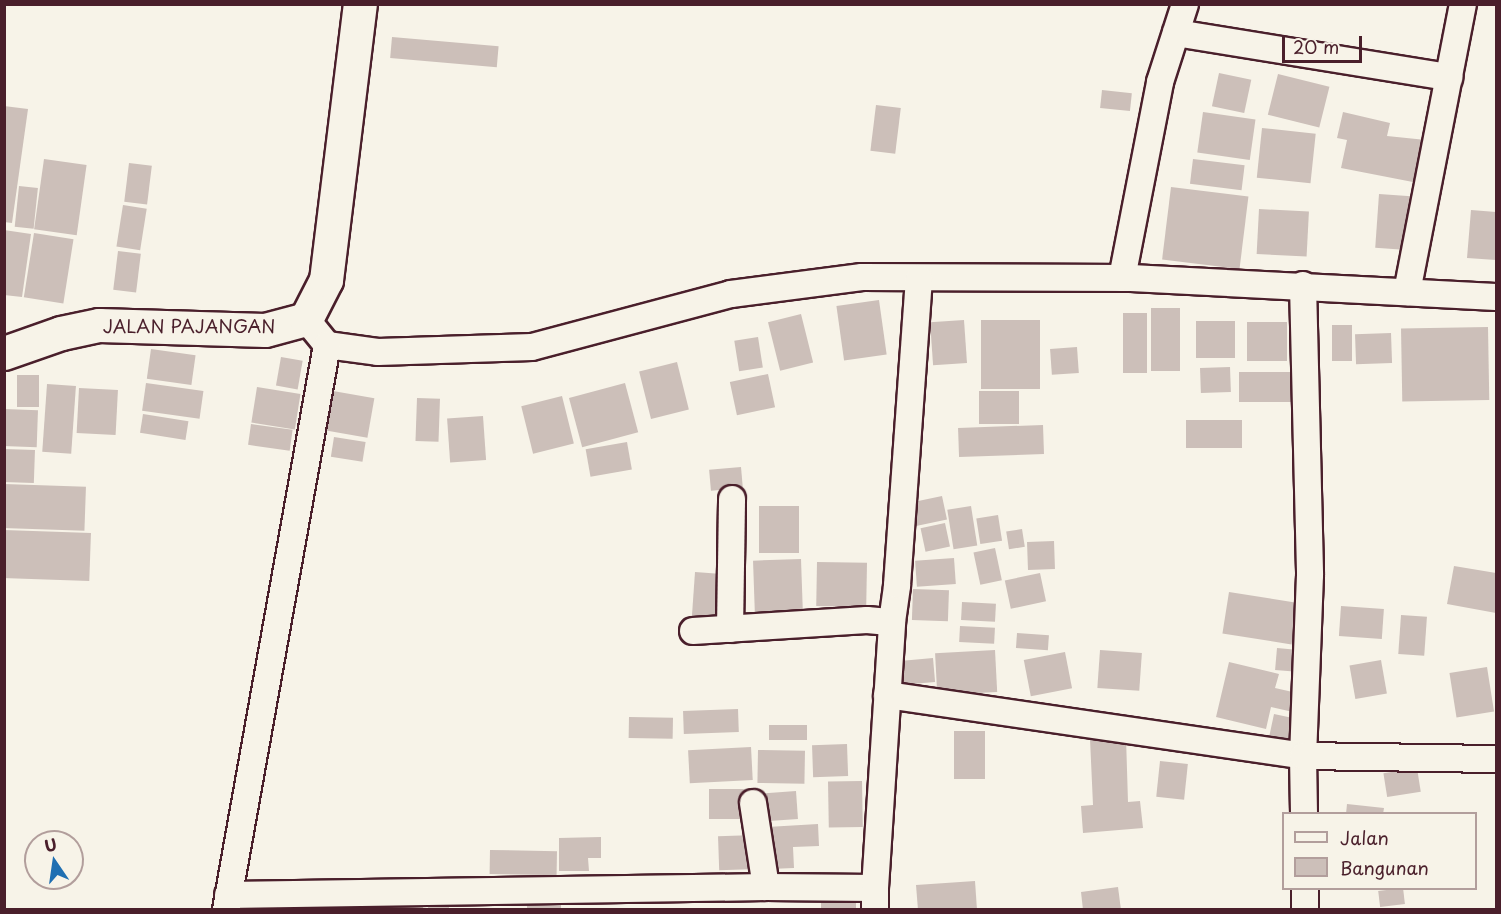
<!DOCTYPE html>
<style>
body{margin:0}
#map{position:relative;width:1501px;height:914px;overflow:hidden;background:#f7f3e8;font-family:"Playpen Sans",sans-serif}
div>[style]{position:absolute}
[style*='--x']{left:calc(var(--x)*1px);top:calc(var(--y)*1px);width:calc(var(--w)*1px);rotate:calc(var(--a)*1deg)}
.building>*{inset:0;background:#ccbfb9;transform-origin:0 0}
.roads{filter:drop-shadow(2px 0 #4a1f2b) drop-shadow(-2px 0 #4a1f2b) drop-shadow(0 2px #4a1f2b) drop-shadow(0 -2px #4a1f2b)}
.street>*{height:26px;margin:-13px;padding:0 13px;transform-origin:13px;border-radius:13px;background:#f7f3e8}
.secondary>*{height:33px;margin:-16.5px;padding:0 16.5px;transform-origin:16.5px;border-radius:16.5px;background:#f7f3e8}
span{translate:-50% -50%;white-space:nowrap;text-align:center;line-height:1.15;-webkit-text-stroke:4.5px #f7f3e8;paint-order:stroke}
.street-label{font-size:18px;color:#4a1f2b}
.frame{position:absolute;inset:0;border:6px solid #4a1f2b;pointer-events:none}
.legend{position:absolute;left:1282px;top:812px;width:195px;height:78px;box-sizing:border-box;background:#f7f3e8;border:2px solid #b29e9c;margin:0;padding:8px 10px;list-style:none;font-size:18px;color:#4a1f2b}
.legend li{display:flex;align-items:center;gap:12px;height:30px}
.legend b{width:30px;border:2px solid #b29e9c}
.north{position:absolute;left:24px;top:830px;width:60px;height:60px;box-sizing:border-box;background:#f7f3e8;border:2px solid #b29e9c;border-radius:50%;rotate:347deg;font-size:16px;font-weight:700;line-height:24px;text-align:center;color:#4a1f2b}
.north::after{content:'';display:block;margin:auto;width:21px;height:27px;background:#1f6fb2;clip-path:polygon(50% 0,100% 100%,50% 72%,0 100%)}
.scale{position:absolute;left:1282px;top:36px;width:80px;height:27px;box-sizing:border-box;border:3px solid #4a1f2b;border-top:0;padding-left:8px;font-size:18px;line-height:21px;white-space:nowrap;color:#4a1f2b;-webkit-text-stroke:4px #f7f3e8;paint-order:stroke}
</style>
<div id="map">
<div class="building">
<i style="left:392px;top:37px;width:107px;height:21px;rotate:5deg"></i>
<i style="left:1219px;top:73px;width:33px;height:34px;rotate:12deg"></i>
<i style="left:1278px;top:74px;width:53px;height:42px;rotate:14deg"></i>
<i style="left:1102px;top:90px;width:30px;height:18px;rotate:6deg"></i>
<i style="left:876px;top:105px;width:25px;height:46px;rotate:7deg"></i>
<i style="clip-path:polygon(4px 106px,28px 109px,12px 223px,4px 222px)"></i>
<i style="left:1203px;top:112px;width:53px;height:41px;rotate:8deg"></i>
<i style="clip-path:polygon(1343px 112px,1390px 123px,1387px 136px,1426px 140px,1418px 183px,1341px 168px,1347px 140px,1337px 138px)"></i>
<i style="left:1262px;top:128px;width:54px;height:50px;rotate:6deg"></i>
<i style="left:44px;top:159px;width:43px;height:71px;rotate:8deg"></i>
<i style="left:1193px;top:159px;width:52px;height:25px;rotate:7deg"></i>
<i style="left:129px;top:163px;width:23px;height:39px;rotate:7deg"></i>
<i style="left:19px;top:186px;width:19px;height:41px;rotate:6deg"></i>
<i style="left:1171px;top:187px;width:78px;height:73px;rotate:7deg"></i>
<i style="left:1379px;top:194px;width:32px;height:54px;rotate:4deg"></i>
<i style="left:123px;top:205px;width:24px;height:42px;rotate:9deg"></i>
<i style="left:1259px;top:209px;width:50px;height:45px;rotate:3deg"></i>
<i style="clip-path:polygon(1471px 210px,1496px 212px,1496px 260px,1467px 258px)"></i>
<i style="clip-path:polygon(4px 230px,31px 234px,22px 297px,4px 295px)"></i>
<i style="left:34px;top:233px;width:40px;height:65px;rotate:9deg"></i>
<i style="left:118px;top:251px;width:23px;height:39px;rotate:7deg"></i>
<i style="left:879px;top:300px;width:55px;height:43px;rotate:82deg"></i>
<i style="left:1151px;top:308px;width:29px;height:63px"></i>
<i style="left:1123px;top:313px;width:24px;height:60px"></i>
<i style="left:801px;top:314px;width:50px;height:34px;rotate:76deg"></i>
<i style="left:964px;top:320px;width:43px;height:34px;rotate:86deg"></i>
<i style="left:1040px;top:320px;width:69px;height:59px;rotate:90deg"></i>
<i style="left:1196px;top:321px;width:39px;height:37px"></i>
<i style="left:1287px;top:322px;width:39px;height:40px;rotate:90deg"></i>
<i style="left:1332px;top:325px;width:20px;height:36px"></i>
<i style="left:1488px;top:327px;width:73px;height:87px;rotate:89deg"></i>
<i style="left:1391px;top:333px;width:30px;height:36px;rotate:88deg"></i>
<i style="left:758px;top:337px;width:31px;height:24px;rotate:81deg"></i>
<i style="left:1077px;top:347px;width:26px;height:27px;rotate:86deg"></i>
<i style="left:151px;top:349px;width:45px;height:30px;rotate:8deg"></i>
<i style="left:281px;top:357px;width:22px;height:29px;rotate:10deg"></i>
<i style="left:677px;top:362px;width:49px;height:39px;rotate:76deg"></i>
<i style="left:1230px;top:367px;width:25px;height:30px;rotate:88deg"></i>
<i style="left:1295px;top:372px;width:30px;height:56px;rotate:90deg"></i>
<i style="left:768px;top:374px;width:34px;height:39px;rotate:78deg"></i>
<i style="left:17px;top:375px;width:22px;height:32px"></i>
<i style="left:146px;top:383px;width:58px;height:28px;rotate:8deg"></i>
<i style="left:625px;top:383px;width:51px;height:58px;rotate:75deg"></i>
<i style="left:47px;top:384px;width:29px;height:68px;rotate:4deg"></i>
<i style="left:257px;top:387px;width:44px;height:36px;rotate:9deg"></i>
<i style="left:79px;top:388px;width:39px;height:45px;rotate:3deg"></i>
<i style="left:333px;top:391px;width:42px;height:40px;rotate:10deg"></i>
<i style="left:1019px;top:391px;width:33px;height:40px;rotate:90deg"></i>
<i style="left:562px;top:396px;width:49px;height:42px;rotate:76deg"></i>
<i style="left:417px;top:398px;width:23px;height:43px;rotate:2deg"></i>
<i style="left:4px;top:409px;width:34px;height:37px;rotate:2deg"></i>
<i style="left:143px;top:414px;width:46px;height:19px;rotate:9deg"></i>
<i style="left:483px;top:416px;width:44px;height:36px;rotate:86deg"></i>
<i style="left:1242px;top:420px;width:28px;height:56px;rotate:90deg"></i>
<i style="left:251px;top:424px;width:42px;height:21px;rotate:8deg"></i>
<i style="left:1043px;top:425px;width:29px;height:85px;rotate:88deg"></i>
<i style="left:334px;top:437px;width:32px;height:20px;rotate:9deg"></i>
<i style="left:627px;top:442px;width:28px;height:42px;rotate:80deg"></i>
<i style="left:4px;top:449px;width:31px;height:33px;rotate:2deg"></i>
<i style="left:741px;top:467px;width:21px;height:32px;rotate:85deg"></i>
<i style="left:4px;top:484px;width:82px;height:44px;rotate:2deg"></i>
<i style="left:942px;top:496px;width:24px;height:34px;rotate:78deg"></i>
<i style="left:759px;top:506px;width:40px;height:47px"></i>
<i style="left:971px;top:506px;width:40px;height:24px;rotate:81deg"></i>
<i style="left:998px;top:515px;width:26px;height:22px;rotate:81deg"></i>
<i style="left:945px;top:523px;width:24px;height:25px;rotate:78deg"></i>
<i style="left:1022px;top:529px;width:18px;height:16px;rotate:81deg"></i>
<i style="left:4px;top:530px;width:87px;height:48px;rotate:2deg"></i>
<i style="left:1054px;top:541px;width:28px;height:27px;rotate:88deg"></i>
<i style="left:995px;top:548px;width:33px;height:22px;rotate:78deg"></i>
<i style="left:954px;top:558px;width:26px;height:39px;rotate:86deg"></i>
<i style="left:801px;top:559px;width:60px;height:48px;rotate:88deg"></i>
<i style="left:817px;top:562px;width:50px;height:44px;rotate:1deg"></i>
<i style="clip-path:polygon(1454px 566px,1496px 573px,1496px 613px,1447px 604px)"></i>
<i style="left:695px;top:572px;width:27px;height:45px;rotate:4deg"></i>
<i style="left:1040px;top:573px;width:29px;height:36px;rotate:78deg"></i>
<i style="left:913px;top:589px;width:36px;height:31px;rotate:2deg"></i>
<i style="left:1229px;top:592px;width:70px;height:42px;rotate:9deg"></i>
<i style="left:962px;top:602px;width:34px;height:18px;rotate:3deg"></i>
<i style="left:1341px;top:606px;width:43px;height:30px;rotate:4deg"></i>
<i style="left:1401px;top:615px;width:26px;height:39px;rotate:4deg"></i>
<i style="left:960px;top:626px;width:35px;height:16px;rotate:3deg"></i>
<i style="left:1017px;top:633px;width:32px;height:15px;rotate:4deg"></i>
<i style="left:1277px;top:648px;width:22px;height:22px;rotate:5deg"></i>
<i style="left:995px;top:650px;width:42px;height:60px;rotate:87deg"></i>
<i style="left:1100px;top:650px;width:42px;height:38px;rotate:4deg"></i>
<i style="left:1065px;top:652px;width:37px;height:42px;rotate:79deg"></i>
<i style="left:933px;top:658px;width:24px;height:33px;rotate:85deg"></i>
<i style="left:1381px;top:660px;width:34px;height:32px;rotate:80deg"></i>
<i style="clip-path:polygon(1229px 662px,1279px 674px,1275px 688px,1297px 693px,1293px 712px,1271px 707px,1266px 729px,1216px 717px)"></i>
<i style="left:1487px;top:667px;width:45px;height:38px;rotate:81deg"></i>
<i style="left:738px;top:709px;width:23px;height:55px;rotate:88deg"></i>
<i style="left:1274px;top:714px;width:24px;height:27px;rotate:12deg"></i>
<i style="left:629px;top:717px;width:44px;height:21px;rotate:1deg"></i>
<i style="left:769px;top:725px;width:38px;height:15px"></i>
<i style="left:954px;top:731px;width:31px;height:48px"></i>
<i style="clip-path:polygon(1126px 737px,1128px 802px,1140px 801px,1143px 828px,1083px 833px,1081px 806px,1093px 805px,1090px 739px)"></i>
<i style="left:847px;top:744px;width:32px;height:35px;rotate:88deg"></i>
<i style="left:751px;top:747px;width:33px;height:63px;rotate:87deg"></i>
<i style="left:758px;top:750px;width:47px;height:33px;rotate:1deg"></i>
<i style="left:1160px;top:761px;width:28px;height:36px;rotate:6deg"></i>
<i style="left:1417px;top:768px;width:24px;height:34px;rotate:81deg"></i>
<i style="left:862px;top:781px;width:46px;height:34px;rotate:89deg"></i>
<i style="left:747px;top:789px;width:30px;height:38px;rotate:90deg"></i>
<i style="left:796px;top:791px;width:28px;height:37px;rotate:86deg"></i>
<i style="clip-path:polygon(1347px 804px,1384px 808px,1383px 814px,1346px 814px)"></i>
<i style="clip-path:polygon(818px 824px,819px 846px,793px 847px,794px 868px,770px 869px,767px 827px)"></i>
<i style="left:755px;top:835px;width:34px;height:37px;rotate:88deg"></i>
<i style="clip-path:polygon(601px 837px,601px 858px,588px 858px,589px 871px,559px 871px,559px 838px)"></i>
<i style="left:490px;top:850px;width:67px;height:24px;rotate:1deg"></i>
<i style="clip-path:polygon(975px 881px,977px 910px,918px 910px,916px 885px)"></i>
<i style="clip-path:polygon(1118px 887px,1121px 910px,1083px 910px,1081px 892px)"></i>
<i style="left:1403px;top:888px;width:16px;height:25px;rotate:83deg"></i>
<i style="left:527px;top:896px;width:34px;height:14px"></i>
<i style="left:326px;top:900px;width:67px;height:10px"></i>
<i style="left:400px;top:901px;width:23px;height:9px"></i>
<i style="left:821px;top:902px;width:35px;height:8px"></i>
<i style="left:428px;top:904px;width:21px;height:6px"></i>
</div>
<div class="roads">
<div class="street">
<i style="--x:1176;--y:33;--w:277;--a:9.2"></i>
<i style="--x:1122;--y:278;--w:200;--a:-79"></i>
<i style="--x:1160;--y:82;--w:82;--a:-72.2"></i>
<i style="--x:1303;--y:285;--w:290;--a:88.6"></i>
<i style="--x:1310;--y:575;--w:181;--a:92.2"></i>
<i style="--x:1303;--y:756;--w:58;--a:89"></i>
<i style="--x:1407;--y:292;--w:293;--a:-79"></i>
<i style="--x:306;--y:319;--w:33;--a:51"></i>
<i style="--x:327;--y:345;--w:51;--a:7.8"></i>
<i style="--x:378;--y:352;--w:154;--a:-1.9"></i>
<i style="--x:532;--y:347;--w:206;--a:-14.9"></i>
<i style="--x:731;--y:294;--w:132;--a:-7.4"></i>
<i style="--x:862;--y:277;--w:269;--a:0.2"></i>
<i style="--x:1131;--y:278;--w:365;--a:3"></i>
<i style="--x:730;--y:629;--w:130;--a:-89.1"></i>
<i style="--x:693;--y:631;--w:174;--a:-3.6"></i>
<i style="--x:867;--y:620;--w:25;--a:5"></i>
<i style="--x:892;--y:622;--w:37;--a:-82"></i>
<i style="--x:897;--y:585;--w:307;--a:-85.9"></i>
<i style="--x:887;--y:695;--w:420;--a:8.3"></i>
<i style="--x:1303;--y:756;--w:193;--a:0.9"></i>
<i style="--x:753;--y:803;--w:85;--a:81.2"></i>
<i style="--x:1305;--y:888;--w:22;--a:90"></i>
<i style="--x:228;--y:895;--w:538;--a:-0.85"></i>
<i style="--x:766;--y:887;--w:109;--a:0.5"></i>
<i style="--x:875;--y:888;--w:267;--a:-86.3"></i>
<i style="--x:226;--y:910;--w:574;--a:-79.86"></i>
<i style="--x:875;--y:910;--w:22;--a:-90"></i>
</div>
<div class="secondary">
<i style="--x:4;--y:353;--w:60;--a:-19.3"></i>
<i style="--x:61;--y:333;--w:39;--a:-12"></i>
<i style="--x:99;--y:325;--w:166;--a:1.7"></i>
<i style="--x:265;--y:330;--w:42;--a:-15"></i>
<i style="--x:306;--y:319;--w:44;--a:-62.9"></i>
<i style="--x:326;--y:280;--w:278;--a:-83"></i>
</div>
</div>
<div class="street-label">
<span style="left:189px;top:326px">JALAN PAJANGAN</span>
</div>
<div class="frame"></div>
<ul class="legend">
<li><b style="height:8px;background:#f7f3e8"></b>Jalan</li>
<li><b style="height:16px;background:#ccbfb9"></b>Bangunan</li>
</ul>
<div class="north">U</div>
<div class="scale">20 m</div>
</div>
